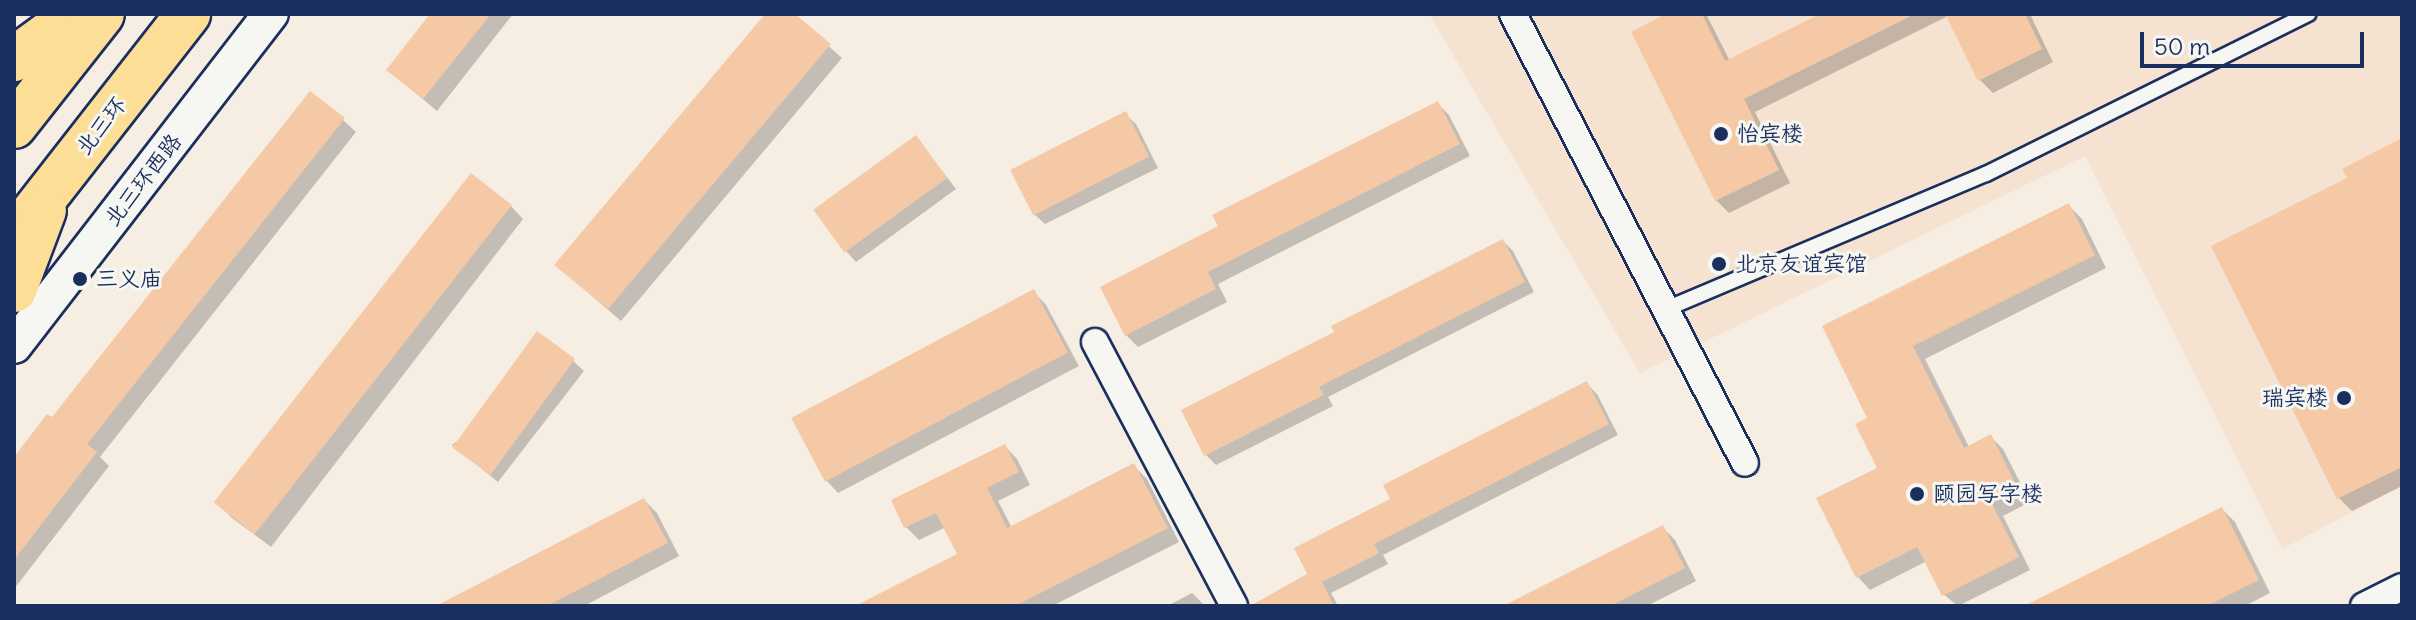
<!DOCTYPE html>
<meta charset="utf-8">
<style>
body{margin:0}
#map{position:relative;width:2416px;height:620px;overflow:hidden;background:#f6ede3;font-family:Delius,"LXGW WenKai TC",sans-serif}
div>[style]{position:absolute}
[style*='--x']{left:calc(var(--x)*1px);top:calc(var(--y)*1px);width:calc(var(--w)*1px);rotate:calc(var(--a)*1deg)}
.built>*{inset:0;background:#f6e2d0}
.shadow>*{inset:0;background:#0003}
.building>*{inset:0;background:#f5c9a5;transform-origin:0 0}
.roads{filter:drop-shadow(2px 0 #1b2f5e) drop-shadow(-2px 0 #1b2f5e) drop-shadow(0 2px #1b2f5e) drop-shadow(0 -2px #1b2f5e)}
.service>*{height:14px;margin:-7px;padding:0 7px;transform-origin:7px;border-radius:7px;background:#f6f6f2}
.minor>*{height:26px;margin:-13px;padding:0 13px;transform-origin:13px;border-radius:13px;background:#f6f6f2}
.tertiary>*{height:34px;margin:-17px;padding:0 17px;transform-origin:17px;border-radius:17px;background:#f6f6f2}
.trunk>*{height:44px;margin:-22px;padding:0 22px;transform-origin:22px;border-radius:22px;background:#fcde96}
.dots>*{width:22px;height:22px;translate:-50% -50%;box-sizing:border-box;border:4px solid #f6f6f2;border-radius:50%}
span{translate:-50% -50%;white-space:nowrap;text-align:center;line-height:1.15;-webkit-text-stroke:6px #f6f6f2;paint-order:stroke}
.street-label{font-size:22px;color:#1b2f5e}
.poi-label{font-size:22px;color:#1b2f5e}
.left{translate:0 -50%;text-align:left}
.right{translate:-100% -50%;text-align:right}
.frame{position:absolute;inset:0;border:16px solid #1b2f5e;pointer-events:none}
.scale{position:absolute;left:2140px;top:32px;width:224px;height:36px;box-sizing:border-box;border:4px solid #1b2f5e;border-top:0;padding-left:10px;font-size:24px;line-height:28px;white-space:nowrap;color:#1b2f5e;-webkit-text-stroke:6px #f6f6f2;paint-order:stroke}
</style>
<div id="map">
<div class="built">
<i style="clip-path:polygon(1429px 14px,2402px 14px,2402px 486px,2282px 549px,2085px 156px,1640px 373px)"></i>
</div>
<div class="shadow">
<i style="clip-path:polygon(433px 14px,513px 14px,437px 111px,388px 70px)"></i>
<i style="clip-path:polygon(768px 14px,792px 14px,842px 58px,621px 321px,570px 277px)"></i>
<i style="clip-path:polygon(1671px 14px,1706px 14px,1730px 61px,1825px 14px,2030px 14px,2053px 62px,1993px 93px,1980px 80px,1948px 16px,1755px 112px,1790px 183px,1729px 213px,1716px 200px)"></i>
<i style="clip-path:polygon(1437px 103px,1449px 115px,1470px 156px,1218px 284px,1227px 302px,1138px 347px,1126px 335px,1221px 227px)"></i>
<i style="clip-path:polygon(1125px 114px,1136px 124px,1158px 168px,1045px 224px,1034px 214px)"></i>
<i style="clip-path:polygon(343px 120px,356px 132px,100px 457px,109px 466px,14px 589px,14px 461px)"></i>
<i style="clip-path:polygon(916px 137px,956px 189px,856px 262px,846px 251px)"></i>
<i style="clip-path:polygon(2402px 141px,2402px 486px,2352px 511px,2339px 498px,2214px 247px,2349px 179px)"></i>
<i style="clip-path:polygon(511px 206px,523px 219px,271px 547px,232px 518px,219px 505px)"></i>
<i style="clip-path:polygon(2069px 206px,2082px 219px,2106px 268px,1925px 359px,1969px 447px,1990px 436px,2003px 449px,2030px 502px,2003px 516px,2030px 570px,1958px 606px,1943px 594px,1925px 562px,1870px 590px,1858px 577px,1880px 469px,1870px 419px,1825px 327px)"></i>
<i style="clip-path:polygon(1503px 241px,1513px 251px,1534px 292px,1328px 397px,1333px 406px,1216px 465px,1206px 455px,1337px 333px)"></i>
<i style="clip-path:polygon(1034px 292px,1046px 305px,1079px 366px,838px 493px,826px 480px)"></i>
<i style="clip-path:polygon(573px 361px,584px 371px,498px 482px,452px 445px)"></i>
<i style="clip-path:polygon(1587px 384px,1597px 394px,1618px 435px,1383px 555px,1388px 564px,1331px 593px,1338px 606px,1278px 606px,1393px 500px)"></i>
<i style="clip-path:polygon(1005px 446px,1017px 459px,1030px 485px,998px 501px,1012px 528px,1134px 466px,1147px 479px,1179px 542px,1052px 606px,859px 606px,960px 555px,946px 527px,919px 540px,906px 527px)"></i>
<i style="clip-path:polygon(644px 500px,657px 513px,679px 556px,584px 606px,440px 606px)"></i>
<i style="clip-path:polygon(2222px 509px,2235px 522px,2270px 593px,2245px 606px,2029px 606px)"></i>
<i style="clip-path:polygon(1662px 527px,1675px 540px,1696px 581px,1647px 606px,1508px 606px)"></i>
<i style="clip-path:polygon(1192px 593px,1205px 606px,1167px 606px)"></i>
</div>
<div class="building">
<i style="clip-path:polygon(430px 14px,491px 14px,423px 99px,386px 70px)"></i>
<i style="clip-path:polygon(765px 14px,795px 14px,831px 44px,608px 309px,554px 265px)"></i>
<i style="clip-path:polygon(1666px 14px,1702px 14px,1725px 61px,1820px 14px,1915px 14px,1744px 99px,1779px 170px,1715px 201px,1631px 32px)"></i>
<i style="clip-path:polygon(1945px 14px,2025px 14px,2042px 49px,1978px 81px)"></i>
<i style="clip-path:polygon(310px 91px,345px 118px,87px 444px,97px 452px,14px 560px,14px 457px,47px 414px,52px 417px)"></i>
<i style="clip-path:polygon(1438px 101px,1460px 144px,1208px 272px,1216px 289px,1125px 336px,1100px 287px,1218px 226px,1212px 215px)"></i>
<i style="left:1126px;top:111px;width:51px;height:130px;rotate:63deg"></i>
<i style="left:916px;top:135px;width:53px;height:127px;rotate:54deg"></i>
<i style="clip-path:polygon(2402px 138px,2402px 467px,2337px 499px,2211px 246px,2347px 178px,2342px 169px)"></i>
<i style="left:471px;top:173px;width:52px;height:418px;rotate:38deg"></i>
<i style="clip-path:polygon(2069px 203px,2095px 255px,1913px 346px,1964px 448px,1991px 434px,2018px 489px,1991px 502px,2019px 557px,1942px 596px,1917px 547px,1856px 578px,1816px 498px,1877px 468px,1855px 424px,1867px 418px,1822px 326px)"></i>
<i style="clip-path:polygon(1503px 239px,1525px 282px,1319px 387px,1324px 395px,1204px 456px,1181px 410px,1334px 332px,1331px 326px)"></i>
<i style="left:1034px;top:289px;width:72px;height:275px;rotate:62deg"></i>
<i style="left:537px;top:331px;width:47px;height:144px;rotate:36deg"></i>
<i style="clip-path:polygon(1587px 381px,1609px 424px,1374px 544px,1379px 553px,1322px 582px,1334px 606px,1250px 606px,1307px 574px,1294px 548px,1390px 499px,1383px 485px)"></i>
<i style="clip-path:polygon(1005px 444px,1019px 472px,987px 488px,1007px 528px,1134px 463px,1168px 528px,1015px 606px,855px 606px,957px 554px,936px 513px,904px 528px,891px 500px)"></i>
<i style="clip-path:polygon(644px 498px,668px 543px,547px 606px,436px 606px)"></i>
<i style="clip-path:polygon(2222px 507px,2259px 580px,2207px 606px,2024px 606px)"></i>
<i style="clip-path:polygon(1663px 525px,1685px 568px,1610px 606px,1503px 606px)"></i>
</div>
<div class="roads">
<div class="service">
<i style="--x:1666;--y:309;--w:347;--a:-22.9"></i>
<i style="--x:1986;--y:174;--w:360;--a:-26.4"></i>
</div>
<div class="minor">
<i style="--x:1513;--y:14;--w:505;--a:62.67"></i>
<i style="--x:1095;--y:342;--w:298;--a:62.2"></i>
<i style="--x:2364;--y:606;--w:42;--a:-26.6"></i>
</div>
<div class="tertiary">
<i style="--x:14;--y:346;--w:420;--a:-52.3"></i>
</div>
<div class="trunk">
<i style="--x:14;--y:59;--w:77;--a:-36"></i>
<i style="--x:14;--y:126;--w:142;--a:-51.8"></i>
<i style="--x:14;--y:237;--w:283;--a:-52"></i>
<i style="--x:14;--y:290;--w:85;--a:-69.4"></i>
</div>
</div>
<div class="dots">
<i style="left:1721px;top:134px;background:#1b2f5e"></i>
<i style="left:1719px;top:264px;background:#1b2f5e"></i>
<i style="left:80px;top:279px;background:#1b2f5e"></i>
<i style="left:2344px;top:398px;background:#1b2f5e"></i>
<i style="left:1917px;top:494px;background:#1b2f5e"></i>
</div>
<div class="street-label">
<span style="left:101px;top:126px;rotate:-52deg">北三环</span>
<span style="left:143px;top:180px;rotate:-52deg">北三环西路</span>
</div>
<div class="poi-label">
<span class="left" style="left:1737px;top:134px">怡宾楼</span>
<span class="left" style="left:1735px;top:264px">北京友谊宾馆</span>
<span class="left" style="left:96px;top:279px">三义庙</span>
<span class="right" style="left:2328px;top:398px">瑞宾楼</span>
<span class="left" style="left:1933px;top:494px">颐园写字楼</span>
</div>
<div class="frame"></div>
<div class="scale">50 m</div>
</div>
